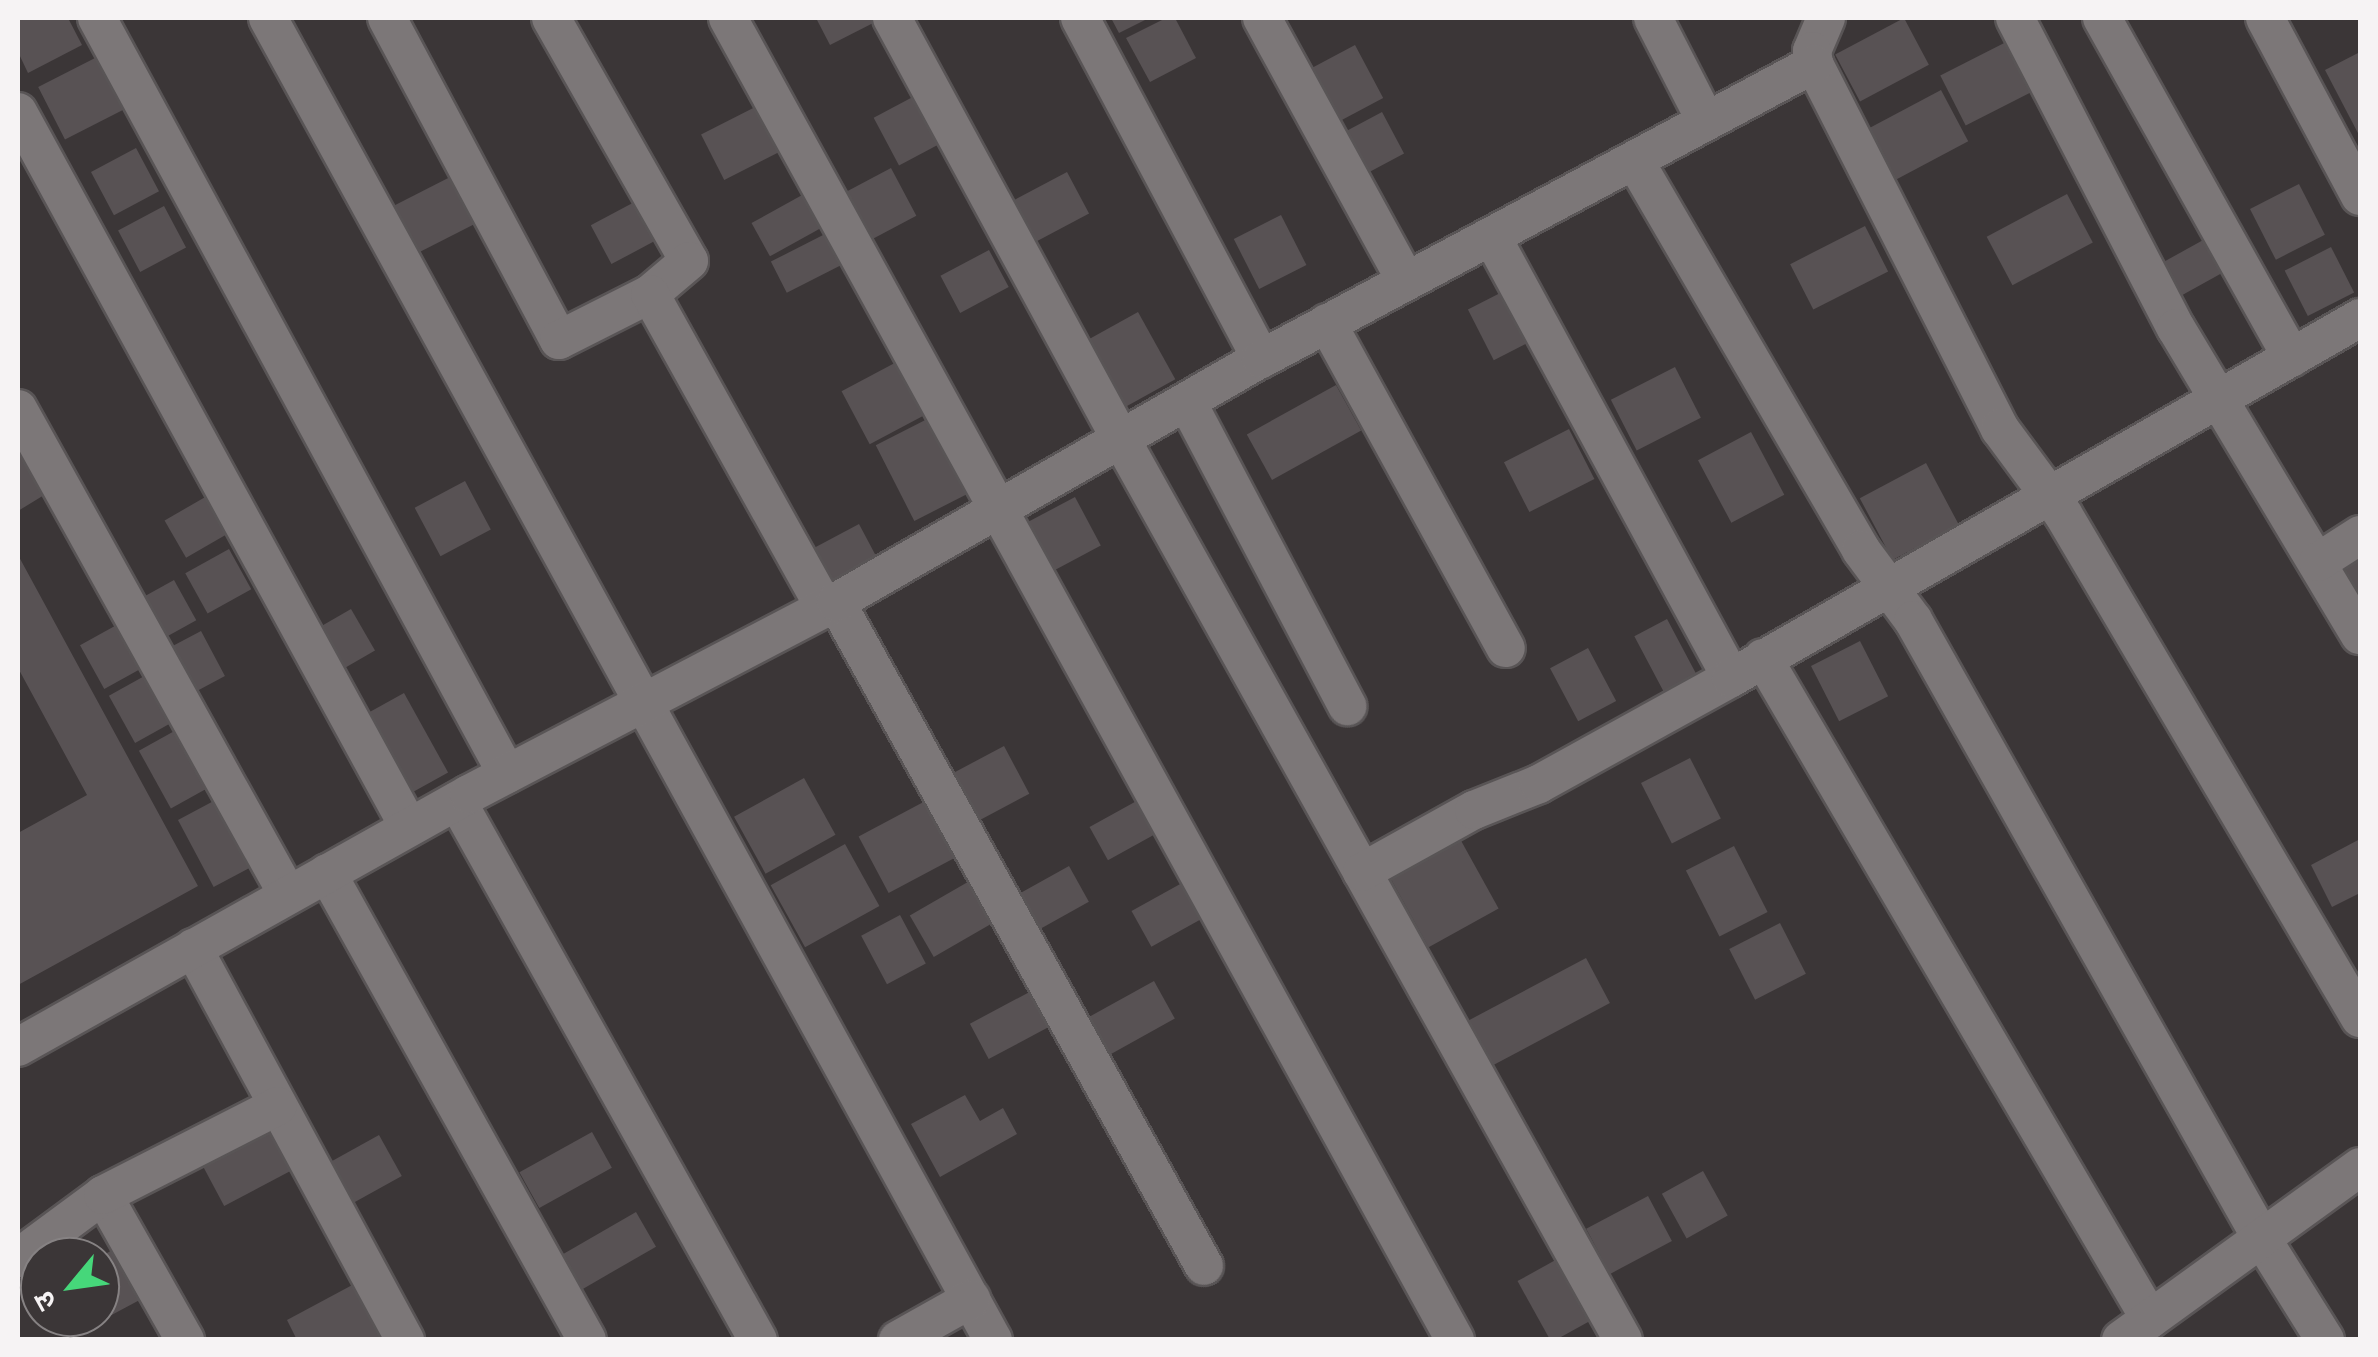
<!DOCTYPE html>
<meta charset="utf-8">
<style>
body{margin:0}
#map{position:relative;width:2378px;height:1357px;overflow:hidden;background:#3b3637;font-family:Roboto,"Noto Sans Devanagari",sans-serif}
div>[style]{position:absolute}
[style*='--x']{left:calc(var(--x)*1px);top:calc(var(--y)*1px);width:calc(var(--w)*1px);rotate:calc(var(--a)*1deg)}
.building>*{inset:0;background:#585254;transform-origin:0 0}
.roads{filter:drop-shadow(2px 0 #595556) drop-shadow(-2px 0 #595556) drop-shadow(0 2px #595556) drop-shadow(0 -2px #595556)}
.minor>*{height:38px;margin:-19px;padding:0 19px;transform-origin:19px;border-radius:19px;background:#7c7778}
span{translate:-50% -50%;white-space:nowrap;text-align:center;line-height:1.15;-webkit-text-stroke:8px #3b3637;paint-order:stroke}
.frame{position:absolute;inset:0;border:20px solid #f6f3f4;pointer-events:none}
.north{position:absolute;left:20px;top:1237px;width:100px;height:100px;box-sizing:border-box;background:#3b3637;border:2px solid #868283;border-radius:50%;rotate:241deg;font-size:28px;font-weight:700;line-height:40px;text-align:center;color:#f6f3f4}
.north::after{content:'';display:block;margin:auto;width:35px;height:45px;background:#46d77a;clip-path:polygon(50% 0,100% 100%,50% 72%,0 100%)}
</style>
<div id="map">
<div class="building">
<i style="clip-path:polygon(18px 18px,68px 18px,82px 45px,28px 73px,18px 52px)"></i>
<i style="clip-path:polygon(816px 18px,883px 18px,830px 45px)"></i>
<i style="clip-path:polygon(1111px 18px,1149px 18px,1119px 33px)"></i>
<i style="clip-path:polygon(1166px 18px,1175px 18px,1196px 58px,1150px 82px,1126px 38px)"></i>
<i style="left:1904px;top:18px;width:53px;height:78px;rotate:62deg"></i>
<i style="left:2016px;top:37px;width:56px;height:85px;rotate:63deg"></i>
<i style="left:1355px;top:45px;width:60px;height:58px;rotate:62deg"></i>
<i style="clip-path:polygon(2360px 52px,2360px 137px,2325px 70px)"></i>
<i style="left:97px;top:57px;width:59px;height:66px;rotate:63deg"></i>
<i style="left:1941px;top:90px;width:58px;height:81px;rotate:62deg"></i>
<i style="left:924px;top:91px;width:54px;height:57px;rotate:62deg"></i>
<i style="left:767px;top:101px;width:51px;height:74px;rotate:63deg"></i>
<i style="left:1382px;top:112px;width:47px;height:52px;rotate:62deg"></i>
<i style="left:136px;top:148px;width:49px;height:51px;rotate:62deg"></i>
<i style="left:891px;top:168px;width:54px;height:55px;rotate:62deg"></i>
<i style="left:1067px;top:172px;width:47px;height:64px;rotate:62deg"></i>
<i style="left:456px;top:174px;width:53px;height:83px;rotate:63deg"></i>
<i style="left:2299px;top:184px;width:57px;height:55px;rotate:63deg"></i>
<i style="left:804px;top:194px;width:38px;height:60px;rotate:61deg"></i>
<i style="left:2067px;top:194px;width:55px;height:91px;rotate:62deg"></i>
<i style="left:642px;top:198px;width:44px;height:58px;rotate:62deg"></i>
<i style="left:164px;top:206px;width:47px;height:52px;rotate:62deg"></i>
<i style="left:1281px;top:215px;width:56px;height:53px;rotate:63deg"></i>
<i style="left:1865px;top:226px;width:51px;height:84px;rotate:63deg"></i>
<i style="left:827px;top:233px;width:35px;height:63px;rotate:63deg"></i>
<i style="left:2205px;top:239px;width:38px;height:65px;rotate:61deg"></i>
<i style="left:2331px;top:247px;width:51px;height:52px;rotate:63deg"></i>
<i style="left:989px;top:250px;width:42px;height:55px;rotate:62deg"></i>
<i style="left:1508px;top:289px;width:57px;height:45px;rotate:63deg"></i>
<i style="left:1138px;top:312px;width:77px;height:67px;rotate:61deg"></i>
<i style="left:906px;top:357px;width:60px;height:73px;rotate:62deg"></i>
<i style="left:1675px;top:367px;width:57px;height:72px;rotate:63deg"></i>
<i style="left:1336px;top:385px;width:52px;height:102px;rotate:61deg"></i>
<i style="left:939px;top:413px;width:85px;height:71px;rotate:63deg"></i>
<i style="left:1569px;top:429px;width:56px;height:73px;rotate:63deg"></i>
<i style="left:1751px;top:432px;width:71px;height:60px;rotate:62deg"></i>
<i style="clip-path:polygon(30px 445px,54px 489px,18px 511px,18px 452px)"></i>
<i style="left:1926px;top:463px;width:70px;height:75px;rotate:62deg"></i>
<i style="left:465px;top:481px;width:55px;height:57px;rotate:62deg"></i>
<i style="left:207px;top:496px;width:43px;height:49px;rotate:60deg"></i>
<i style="left:1075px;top:497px;width:55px;height:62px;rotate:62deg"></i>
<i style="left:859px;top:524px;width:41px;height:58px;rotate:62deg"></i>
<i style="clip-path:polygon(2360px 544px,2360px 605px,2335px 557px)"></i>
<i style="left:229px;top:549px;width:46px;height:50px;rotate:61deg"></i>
<i style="clip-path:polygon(18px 555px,198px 886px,18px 985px,18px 833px,87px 795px,18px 668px)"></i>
<i style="left:174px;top:580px;width:46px;height:47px;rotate:61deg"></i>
<i style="left:351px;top:609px;width:48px;height:48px;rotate:60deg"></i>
<i style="left:1667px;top:619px;width:64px;height:37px;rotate:62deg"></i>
<i style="left:122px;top:622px;width:50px;height:48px;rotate:61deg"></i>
<i style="left:201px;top:631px;width:51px;height:46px;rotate:62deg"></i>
<i style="left:1860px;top:641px;width:62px;height:55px;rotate:63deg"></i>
<i style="left:1588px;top:648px;width:60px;height:43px;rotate:62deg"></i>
<i style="left:157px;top:669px;width:54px;height:55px;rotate:61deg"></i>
<i style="left:404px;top:693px;width:91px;height:49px;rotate:61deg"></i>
<i style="left:187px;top:724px;width:66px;height:55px;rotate:61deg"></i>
<i style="left:1004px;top:746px;width:54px;height:66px;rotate:62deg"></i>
<i style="left:1690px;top:758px;width:68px;height:55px;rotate:63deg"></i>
<i style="left:804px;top:778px;width:65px;height:80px;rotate:61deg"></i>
<i style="left:223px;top:796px;width:76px;height:51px;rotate:62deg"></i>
<i style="left:931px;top:798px;width:64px;height:82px;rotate:62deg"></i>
<i style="left:1142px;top:798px;width:38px;height:60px;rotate:61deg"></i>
<i style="left:1454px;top:828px;width:92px;height:80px;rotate:61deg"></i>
<i style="clip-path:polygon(2360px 839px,2360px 893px,2332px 907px,2311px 865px)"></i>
<i style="left:845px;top:844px;width:71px;height:85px;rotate:61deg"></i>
<i style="left:1734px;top:846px;width:74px;height:54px;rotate:63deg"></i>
<i style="left:1069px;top:866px;width:41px;height:63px;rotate:61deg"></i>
<i style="left:1191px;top:878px;width:41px;height:68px;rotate:61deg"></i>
<i style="left:973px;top:879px;width:48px;height:73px;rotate:60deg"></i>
<i style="left:900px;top:915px;width:55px;height:44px;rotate:62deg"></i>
<i style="left:1780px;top:923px;width:57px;height:57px;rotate:63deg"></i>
<i style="left:1586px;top:958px;width:51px;height:133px;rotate:62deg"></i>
<i style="left:1154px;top:981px;width:43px;height:76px;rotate:61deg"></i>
<i style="left:1037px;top:988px;width:40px;height:76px;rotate:62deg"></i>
<i style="clip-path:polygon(965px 1095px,980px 1121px,1003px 1108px,1017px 1134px,940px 1177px,911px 1124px)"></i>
<i style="left:266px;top:1125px;width:52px;height:75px;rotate:62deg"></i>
<i style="left:592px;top:1132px;width:41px;height:83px;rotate:61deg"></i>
<i style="left:379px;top:1135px;width:47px;height:67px;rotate:61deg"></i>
<i style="left:1703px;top:1171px;width:51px;height:47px;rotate:61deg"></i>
<i style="left:1648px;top:1196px;width:51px;height:70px;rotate:62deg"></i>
<i style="left:636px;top:1212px;width:40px;height:89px;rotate:60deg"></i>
<i style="clip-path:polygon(121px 1245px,149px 1295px,91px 1326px,86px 1317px,100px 1317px,100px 1257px)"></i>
<i style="left:1570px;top:1252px;width:70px;height:60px;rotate:61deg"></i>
<i style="clip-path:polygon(356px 1283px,387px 1340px,297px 1340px,287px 1320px)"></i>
</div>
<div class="roads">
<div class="minor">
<i style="--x:97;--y:18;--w:860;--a:61.53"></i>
<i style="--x:268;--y:18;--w:1508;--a:61.26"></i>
<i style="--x:387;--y:18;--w:365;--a:61.9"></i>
<i style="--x:559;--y:340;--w:102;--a:-26.8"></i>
<i style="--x:551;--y:18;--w:279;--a:60.4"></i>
<i style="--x:689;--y:261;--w:51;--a:139.8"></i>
<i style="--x:650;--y:294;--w:358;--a:60.9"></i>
<i style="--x:728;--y:18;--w:1509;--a:61.19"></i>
<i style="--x:892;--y:18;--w:481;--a:61.5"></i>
<i style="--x:1122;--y:441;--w:1029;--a:60.87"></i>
<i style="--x:1080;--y:18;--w:386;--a:62"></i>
<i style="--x:1262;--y:18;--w:300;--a:61.3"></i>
<i style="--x:1653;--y:18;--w:116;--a:62.8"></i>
<i style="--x:1826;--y:18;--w:36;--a:113"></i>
<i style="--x:1812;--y:51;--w:13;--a:81"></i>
<i style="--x:1814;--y:64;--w:410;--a:63"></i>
<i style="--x:2000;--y:429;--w:106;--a:53.5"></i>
<i style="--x:2063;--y:514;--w:585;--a:59.49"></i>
<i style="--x:2015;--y:18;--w:349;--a:62.6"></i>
<i style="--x:2176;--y:328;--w:358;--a:59.1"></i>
<i style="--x:2102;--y:18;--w:389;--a:60.8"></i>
<i style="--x:2265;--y:18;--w:202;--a:61.9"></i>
<i style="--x:18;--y:112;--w:815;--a:61.33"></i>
<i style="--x:1636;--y:163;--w:448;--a:59.8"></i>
<i style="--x:1861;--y:550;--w:87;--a:53.4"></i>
<i style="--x:1913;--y:620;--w:711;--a:60.59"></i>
<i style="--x:2262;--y:1239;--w:119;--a:58"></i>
<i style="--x:1493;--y:239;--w:499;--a:61.5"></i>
<i style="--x:1327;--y:323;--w:371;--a:61.2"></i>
<i style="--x:1187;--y:402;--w:344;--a:62.2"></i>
<i style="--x:18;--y:409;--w:556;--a:60.95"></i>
<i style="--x:2318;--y:562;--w:50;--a:-32.7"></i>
<i style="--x:836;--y:602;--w:759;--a:61"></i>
<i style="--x:1763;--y:658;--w:766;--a:59.65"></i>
<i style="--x:457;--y:801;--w:617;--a:60.82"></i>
<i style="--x:1362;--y:872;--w:128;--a:-29"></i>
<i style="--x:1474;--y:810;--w:70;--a:-21.8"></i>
<i style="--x:1539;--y:784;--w:219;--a:-28.9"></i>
<i style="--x:1731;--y:678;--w:725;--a:-29.78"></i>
<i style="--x:327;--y:873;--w:534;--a:60.89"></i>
<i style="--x:193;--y:948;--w:446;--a:61.6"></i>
<i style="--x:18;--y:1047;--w:517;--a:-29.29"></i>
<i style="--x:469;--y:794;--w:414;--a:-27.6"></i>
<i style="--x:836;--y:602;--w:490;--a:-29.8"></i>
<i style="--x:1261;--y:359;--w:627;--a:-28.08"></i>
<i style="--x:103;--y:1195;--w:167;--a:60.5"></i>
<i style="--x:18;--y:1258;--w:106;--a:-36.5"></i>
<i style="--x:103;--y:1195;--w:196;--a:-27"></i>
<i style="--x:898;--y:1340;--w:84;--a:-29.3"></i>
<i style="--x:2121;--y:1340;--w:295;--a:-35.9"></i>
</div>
</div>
<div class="frame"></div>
<div class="north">उ</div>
</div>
